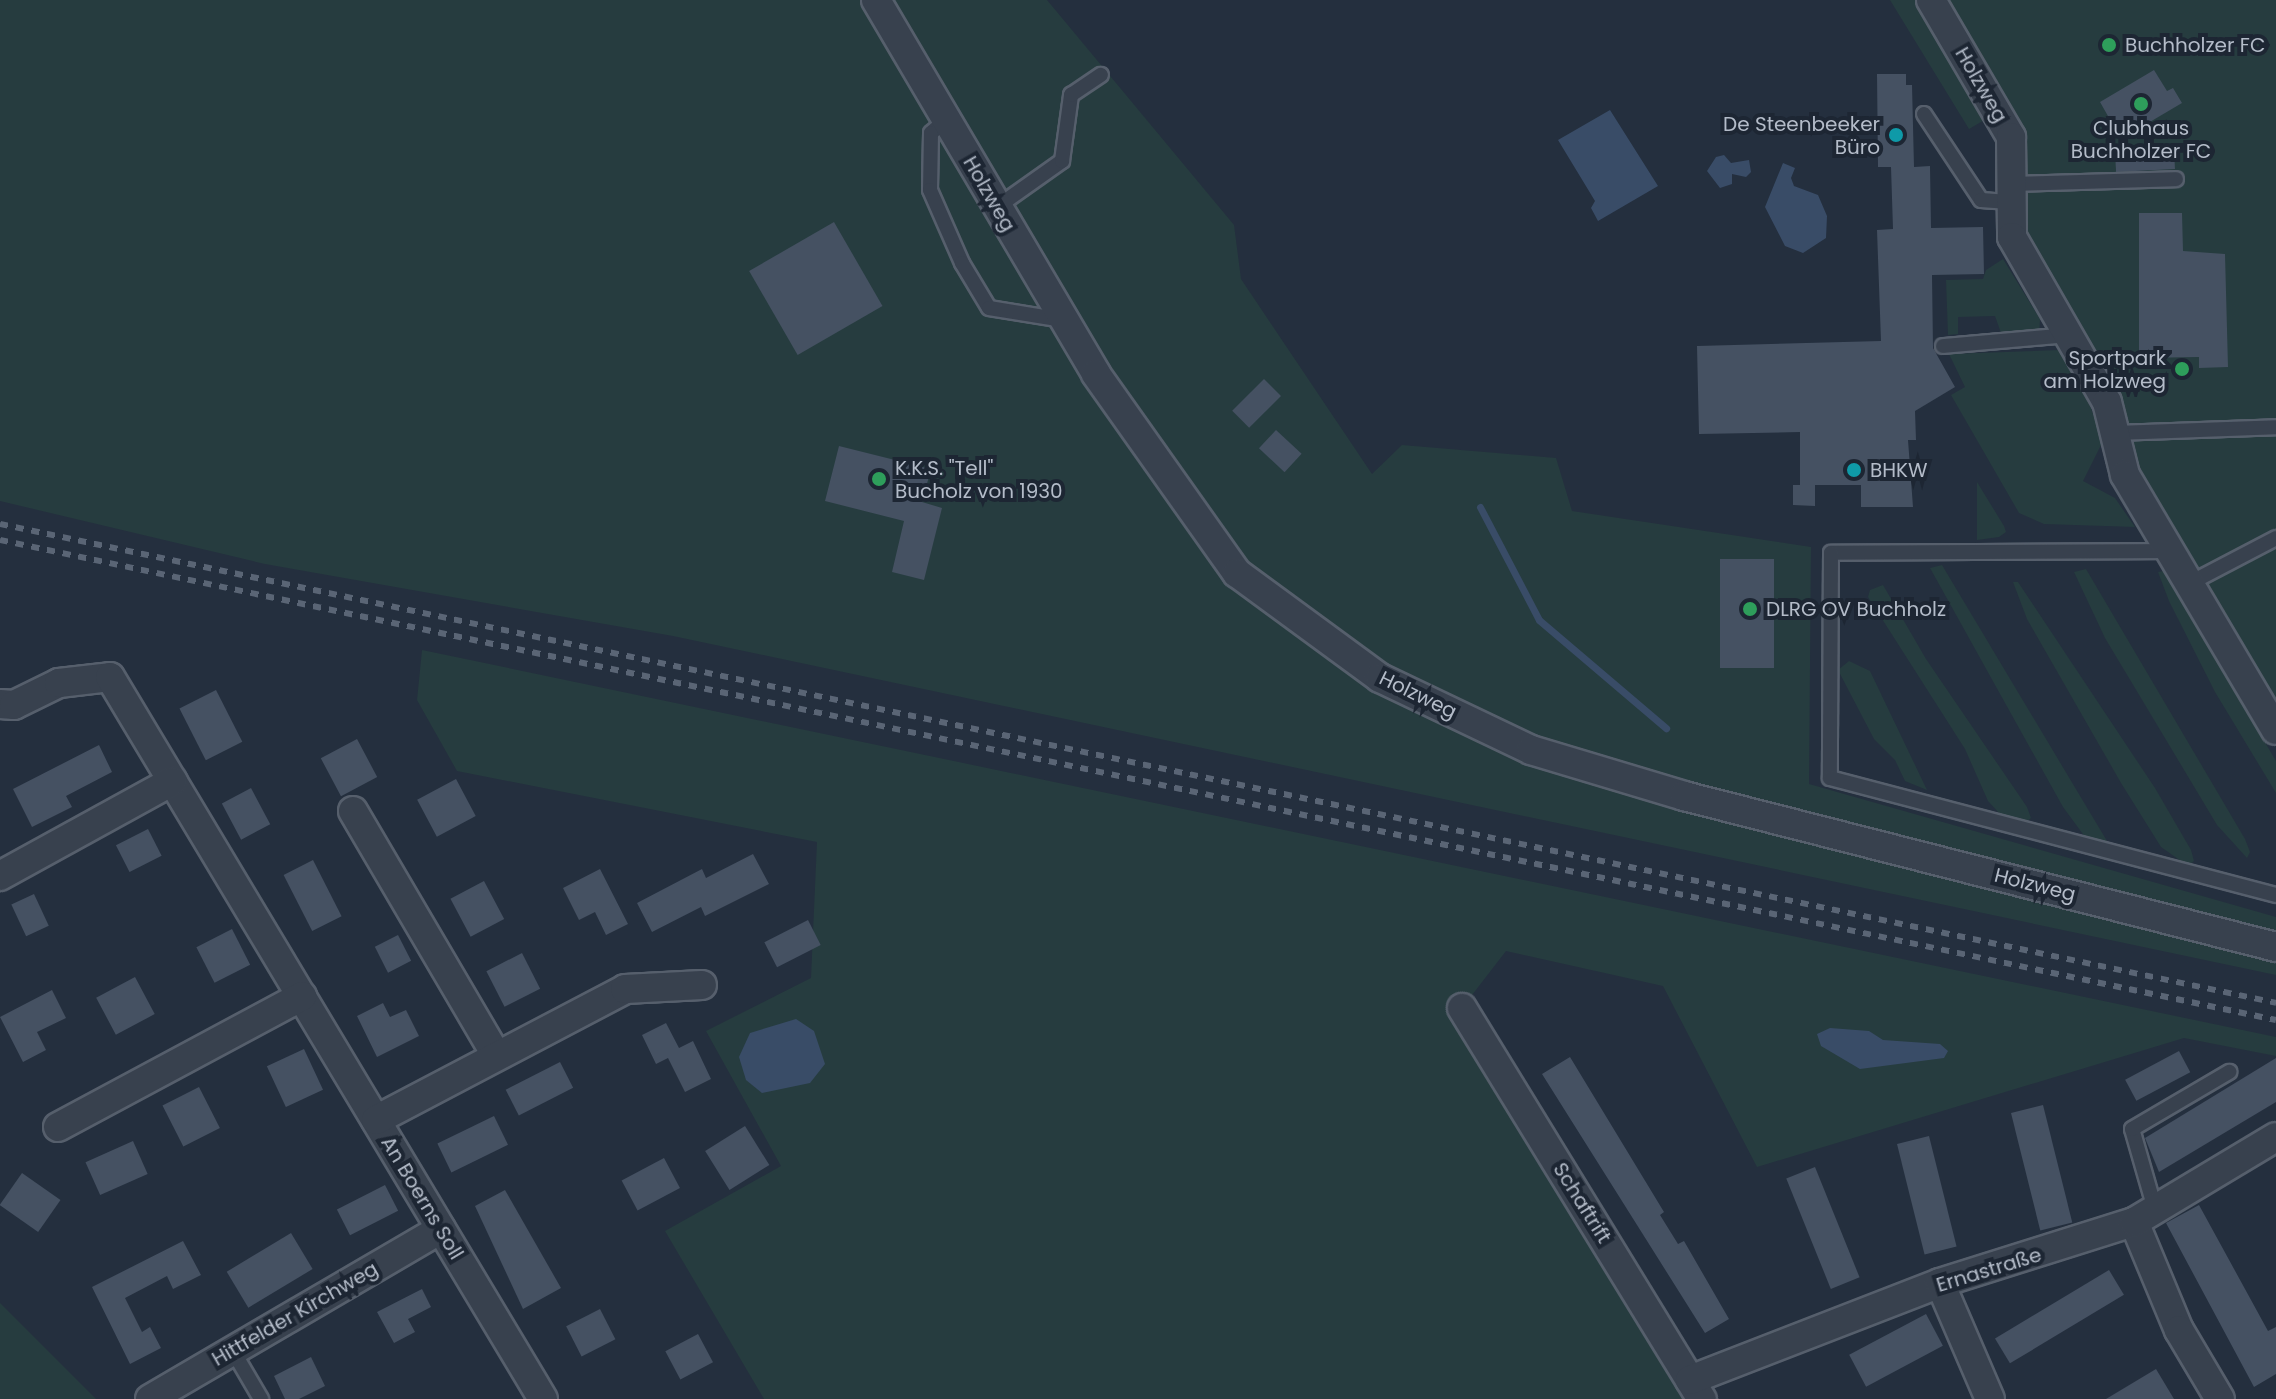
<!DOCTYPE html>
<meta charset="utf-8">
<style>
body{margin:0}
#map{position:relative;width:2276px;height:1399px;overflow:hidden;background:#242f3e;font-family:Poppins,sans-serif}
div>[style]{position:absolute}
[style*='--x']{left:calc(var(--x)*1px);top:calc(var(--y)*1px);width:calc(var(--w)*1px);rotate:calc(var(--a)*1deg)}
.green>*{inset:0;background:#263c3f}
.water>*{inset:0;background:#394c67}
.stream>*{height:7px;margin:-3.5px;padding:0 3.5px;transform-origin:3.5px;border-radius:3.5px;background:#394c67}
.building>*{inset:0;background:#455162;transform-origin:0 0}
.roads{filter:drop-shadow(2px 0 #565f6c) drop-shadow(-2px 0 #565f6c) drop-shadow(0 2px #565f6c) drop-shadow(0 -2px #565f6c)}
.service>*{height:14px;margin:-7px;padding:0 7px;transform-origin:7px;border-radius:7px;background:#38414e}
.minor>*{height:28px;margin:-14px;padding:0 14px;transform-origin:14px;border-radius:14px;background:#38414e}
.rail>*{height:6px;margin-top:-3px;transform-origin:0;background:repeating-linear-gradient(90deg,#5a6575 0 8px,transparent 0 16px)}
.dots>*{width:22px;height:22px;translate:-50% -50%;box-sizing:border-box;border:4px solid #1d2633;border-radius:50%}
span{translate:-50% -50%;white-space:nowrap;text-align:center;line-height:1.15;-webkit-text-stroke:8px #1d2633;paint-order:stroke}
.poi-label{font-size:20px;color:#b4bcc9}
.left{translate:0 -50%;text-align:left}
.right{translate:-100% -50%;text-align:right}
.street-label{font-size:20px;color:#b4bcc9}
</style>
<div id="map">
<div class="green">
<i style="clip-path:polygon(0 0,1047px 0,1234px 225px,1241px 279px,1372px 474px,1402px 445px,1556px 458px,1572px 511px,1811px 547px,1809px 784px,2276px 917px,2276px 975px,673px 636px,265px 564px,0 501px)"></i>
<i style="clip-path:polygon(1890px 0,2276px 0,2276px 730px,2012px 237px,1998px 112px,1969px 129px)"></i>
<i style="clip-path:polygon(2003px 259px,2040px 319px,2039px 336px,2001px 333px,1995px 316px,1958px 317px,1958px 334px,1948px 335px,1946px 280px,1983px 279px,1986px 270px)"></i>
<i style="clip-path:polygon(2060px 350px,2085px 392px,2103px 441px,2083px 481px,2115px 498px,2135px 527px,2044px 524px,2019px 513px,1951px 395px,1965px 387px,1949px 354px)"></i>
<i style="clip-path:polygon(1977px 482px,2004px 526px,2006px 532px,1999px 537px,1977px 540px)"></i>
<i style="clip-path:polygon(1942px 565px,2110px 846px,2088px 841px,2063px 807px,1930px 568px)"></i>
<i style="clip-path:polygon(2086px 569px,2245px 839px,2250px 852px,2247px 858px,2217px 825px,2105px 638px,2074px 572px)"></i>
<i style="clip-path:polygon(2164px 571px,2276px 761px,2276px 793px,2215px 692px,2169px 601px,2158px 572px)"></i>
<i style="clip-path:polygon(2013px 582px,2018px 582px,2155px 788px,2191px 850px,2194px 861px,2188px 866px,2161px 847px,2121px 783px,2027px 619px)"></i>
<i style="clip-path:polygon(1883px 585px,1926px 659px,2027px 807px,2031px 818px,2026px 822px,2016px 823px,2000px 814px,1988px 801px,1965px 749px,1868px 597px,1870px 590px)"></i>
<i style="clip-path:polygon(422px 650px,2276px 1037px,2276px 1056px,2184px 1038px,1757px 1167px,1663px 986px,1506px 951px,1462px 1008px,1702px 1399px,764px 1399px,665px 1231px,781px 1166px,706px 1031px,811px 978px,817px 842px,457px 771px,417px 700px)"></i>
<i style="clip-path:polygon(1849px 661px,1870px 671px,1927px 790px,1905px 781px,1895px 760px,1874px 739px,1838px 670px)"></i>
<i style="clip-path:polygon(0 1303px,96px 1399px,0 1399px)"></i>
</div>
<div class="water">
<i style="clip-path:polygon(1610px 110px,1658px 186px,1598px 221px,1591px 208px,1595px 201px,1558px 140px)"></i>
<i style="clip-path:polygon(1724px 155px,1731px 163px,1749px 160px,1751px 172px,1746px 177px,1732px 174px,1732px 184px,1720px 188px,1707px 171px,1716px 157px)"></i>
<i style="clip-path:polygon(1783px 163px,1795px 168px,1791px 178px,1794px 186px,1818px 195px,1827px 216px,1826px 238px,1803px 253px,1785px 246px,1765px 207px)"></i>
<i style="clip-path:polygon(796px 1019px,814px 1031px,825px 1064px,810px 1083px,762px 1093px,746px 1080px,739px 1057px,750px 1033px)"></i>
<i style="clip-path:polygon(1830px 1028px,1869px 1031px,1883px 1040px,1940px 1044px,1948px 1051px,1944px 1058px,1860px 1069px,1821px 1046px,1817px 1034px)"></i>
</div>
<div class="stream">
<i style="--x:1480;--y:507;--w:127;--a:62.4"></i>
<i style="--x:1539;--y:620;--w:167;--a:40.4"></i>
</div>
<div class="building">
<i style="clip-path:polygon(2154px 70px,2167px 91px,2173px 88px,2182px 103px,2121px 139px,2100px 102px)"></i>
<i style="clip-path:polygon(1877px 74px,1906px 74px,1906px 85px,1912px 85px,1914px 167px,1930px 166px,1931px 228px,1983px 227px,1984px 274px,1932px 275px,1933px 348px,1955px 387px,1915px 411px,1916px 440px,1908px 440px,1913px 507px,1861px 507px,1861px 485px,1815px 485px,1815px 506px,1793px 505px,1793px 485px,1800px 485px,1800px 432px,1699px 434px,1697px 346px,1881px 341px,1877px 230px,1893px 229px,1891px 167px,1878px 167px)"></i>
<i style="left:2174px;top:150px;width:19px;height:59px;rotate:87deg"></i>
<i style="clip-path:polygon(2139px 213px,2182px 213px,2183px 251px,2225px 254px,2228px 367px,2199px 368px,2199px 357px,2139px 358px)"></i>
<i style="left:834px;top:222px;width:97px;height:98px;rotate:60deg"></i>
<i style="left:1264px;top:379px;width:24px;height:45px;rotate:45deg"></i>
<i style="left:1276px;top:430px;width:35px;height:25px;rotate:43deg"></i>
<i style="clip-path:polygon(839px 446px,931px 469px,922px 502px,942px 508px,924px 580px,892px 572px,904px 521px,825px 501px)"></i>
<i style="left:1720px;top:559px;width:54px;height:109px"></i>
<i style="left:216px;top:690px;width:58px;height:41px;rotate:63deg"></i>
<i style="left:357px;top:739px;width:43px;height:41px;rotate:62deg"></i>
<i style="clip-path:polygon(99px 745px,112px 772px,66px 796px,72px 807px,32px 827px,13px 789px)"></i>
<i style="left:456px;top:779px;width:42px;height:44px;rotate:62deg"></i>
<i style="left:251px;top:788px;width:41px;height:33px;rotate:62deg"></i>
<i style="left:148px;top:829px;width:30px;height:36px;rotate:63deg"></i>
<i style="clip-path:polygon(753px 854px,769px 884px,705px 916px,701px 907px,652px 932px,637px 903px,702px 869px,706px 878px)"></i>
<i style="left:313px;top:860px;width:63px;height:33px;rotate:63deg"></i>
<i style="clip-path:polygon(600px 869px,628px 924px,606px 935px,595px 912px,579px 920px,563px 888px)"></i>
<i style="left:484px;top:881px;width:43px;height:38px;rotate:62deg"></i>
<i style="left:34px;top:894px;width:35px;height:25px;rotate:65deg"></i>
<i style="left:808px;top:920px;width:28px;height:49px;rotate:63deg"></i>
<i style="left:232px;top:929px;width:40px;height:40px;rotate:63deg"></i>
<i style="left:398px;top:935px;width:29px;height:26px;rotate:63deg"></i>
<i style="left:522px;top:953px;width:40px;height:40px;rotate:63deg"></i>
<i style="left:135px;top:977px;width:42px;height:44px;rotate:62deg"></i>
<i style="clip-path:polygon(52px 990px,66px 1018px,37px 1032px,46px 1050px,23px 1062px,0 1017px)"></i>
<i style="clip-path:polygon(383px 1003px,390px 1017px,406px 1010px,419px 1036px,377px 1057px,357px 1016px)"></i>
<i style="clip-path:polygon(666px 1023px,679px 1048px,693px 1041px,711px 1079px,685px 1092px,668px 1058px,656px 1064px,642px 1035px)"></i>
<i style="left:304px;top:1049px;width:45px;height:41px;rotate:65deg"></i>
<i style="left:2179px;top:1051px;width:24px;height:61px;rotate:62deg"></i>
<i style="clip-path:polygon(1570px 1057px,1664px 1212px,1660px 1215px,1678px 1244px,1684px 1241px,1729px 1319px,1705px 1333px,1542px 1074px)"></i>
<i style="clip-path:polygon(2276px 1058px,2276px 1102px,2159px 1172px,2145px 1138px)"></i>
<i style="left:560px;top:1062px;width:29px;height:61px;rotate:63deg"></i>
<i style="left:199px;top:1087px;width:46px;height:41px;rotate:63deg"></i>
<i style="left:2043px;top:1105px;width:121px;height:33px;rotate:76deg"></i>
<i style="left:494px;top:1116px;width:32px;height:63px;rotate:64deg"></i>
<i style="left:745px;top:1126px;width:46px;height:47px;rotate:58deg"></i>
<i style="left:1929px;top:1136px;width:114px;height:33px;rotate:76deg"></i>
<i style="left:133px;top:1141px;width:36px;height:52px;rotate:66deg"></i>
<i style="left:664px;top:1158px;width:34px;height:48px;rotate:62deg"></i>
<i style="left:1815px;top:1167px;width:119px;height:31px;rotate:68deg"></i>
<i style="left:22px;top:1173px;width:47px;height:39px;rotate:35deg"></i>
<i style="left:385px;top:1185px;width:29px;height:54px;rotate:63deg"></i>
<i style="clip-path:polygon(505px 1190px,561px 1288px,523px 1309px,475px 1206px)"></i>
<i style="clip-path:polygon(2199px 1205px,2268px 1331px,2276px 1327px,2276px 1374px,2254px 1387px,2166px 1223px)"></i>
<i style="left:291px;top:1233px;width:42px;height:75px;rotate:59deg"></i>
<i style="clip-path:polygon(183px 1241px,201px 1275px,173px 1289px,167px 1276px,125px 1298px,142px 1332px,150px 1327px,161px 1348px,130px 1364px,92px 1287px)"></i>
<i style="left:2109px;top:1270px;width:29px;height:133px;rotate:59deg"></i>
<i style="clip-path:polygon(422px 1289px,431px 1307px,408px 1319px,415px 1332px,394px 1343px,377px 1312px)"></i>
<i style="left:600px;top:1309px;width:34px;height:38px;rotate:63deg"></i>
<i style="left:1926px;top:1314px;width:36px;height:87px;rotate:62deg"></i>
<i style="left:698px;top:1334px;width:32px;height:37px;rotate:62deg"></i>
<i style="clip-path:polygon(311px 1357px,325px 1386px,299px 1399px,285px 1399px,274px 1376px)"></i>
<i style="clip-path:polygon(2156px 1369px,2174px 1399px,2106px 1399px)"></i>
</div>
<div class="roads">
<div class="service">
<i style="--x:1924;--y:114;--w:103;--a:56.5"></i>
<i style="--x:1981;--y:200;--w:31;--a:4"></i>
<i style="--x:946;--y:120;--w:20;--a:139"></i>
<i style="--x:931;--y:133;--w:57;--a:91"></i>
<i style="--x:930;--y:190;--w:80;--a:66.3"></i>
<i style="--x:962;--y:263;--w:52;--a:59"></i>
<i style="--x:989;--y:308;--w:74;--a:9.3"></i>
<i style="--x:2011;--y:184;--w:165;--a:-1.7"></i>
<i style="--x:997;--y:207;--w:80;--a:-35.3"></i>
<i style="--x:1062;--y:161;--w:67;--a:-82.2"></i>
<i style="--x:1071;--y:95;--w:36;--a:-34"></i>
<i style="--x:1943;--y:346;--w:125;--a:-5"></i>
<i style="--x:2116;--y:433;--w:160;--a:-2.1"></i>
<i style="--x:2173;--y:551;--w:342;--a:179.7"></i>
<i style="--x:1831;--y:553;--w:225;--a:90.3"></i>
<i style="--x:1830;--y:778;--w:461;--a:14.7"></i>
<i style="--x:2192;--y:582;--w:95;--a:-27.6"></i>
<i style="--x:2155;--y:1209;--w:83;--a:-106"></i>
<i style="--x:2132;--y:1129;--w:113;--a:-30.4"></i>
<i style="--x:233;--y:1351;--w:56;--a:59.7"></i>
</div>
<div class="minor">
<i style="--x:876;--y:0;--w:434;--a:59.5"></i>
<i style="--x:1096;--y:374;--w:244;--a:54.7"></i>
<i style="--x:1237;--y:573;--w:177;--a:36.3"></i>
<i style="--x:1380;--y:678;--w:167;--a:25.5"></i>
<i style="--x:1531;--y:750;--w:160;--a:16.7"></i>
<i style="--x:1684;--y:796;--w:611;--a:14.31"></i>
<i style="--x:1931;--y:0;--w:159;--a:59.7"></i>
<i style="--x:2011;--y:137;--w:100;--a:89.4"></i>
<i style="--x:2012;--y:237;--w:190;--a:60.1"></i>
<i style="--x:2107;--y:402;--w:75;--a:76.1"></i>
<i style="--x:2125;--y:475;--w:296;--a:59.4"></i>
<i style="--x:0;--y:704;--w:14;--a:4"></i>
<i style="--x:14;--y:705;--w:50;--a:-26.1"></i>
<i style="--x:59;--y:683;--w:51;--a:-6.7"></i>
<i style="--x:110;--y:677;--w:842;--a:59.05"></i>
<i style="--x:353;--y:811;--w:281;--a:59.6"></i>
<i style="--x:0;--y:876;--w:197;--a:-28.8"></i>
<i style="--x:1462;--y:1008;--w:459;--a:58.5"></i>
<i style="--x:376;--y:1120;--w:281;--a:-27.7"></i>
<i style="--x:625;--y:989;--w:77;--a:-3"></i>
<i style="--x:58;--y:1127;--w:277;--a:-28.2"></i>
<i style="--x:2134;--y:1222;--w:117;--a:67.4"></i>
<i style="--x:2179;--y:1330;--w:80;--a:59.3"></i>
<i style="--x:1940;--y:1283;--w:126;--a:66.7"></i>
<i style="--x:1690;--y:1380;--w:268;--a:-21.2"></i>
<i style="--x:1940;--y:1283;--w:203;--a:-17.5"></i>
<i style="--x:2134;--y:1222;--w:165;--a:-30.9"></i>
<i style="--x:150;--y:1399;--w:337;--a:-30.3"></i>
</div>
</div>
<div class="rail">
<i style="--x:0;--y:524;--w:2326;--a:11.88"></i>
<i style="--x:0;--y:540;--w:2326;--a:11.91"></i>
</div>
<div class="dots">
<i style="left:2109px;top:45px;background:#2e9e5b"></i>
<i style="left:2141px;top:104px;background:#2e9e5b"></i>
<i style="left:1896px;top:135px;background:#0f9aa8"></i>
<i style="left:2182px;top:369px;background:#2e9e5b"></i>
<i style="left:1854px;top:470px;background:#0f9aa8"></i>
<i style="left:879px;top:479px;background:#2e9e5b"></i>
<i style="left:1750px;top:609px;background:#2e9e5b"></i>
</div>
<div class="poi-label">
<span class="left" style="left:2125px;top:45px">Buchholzer FC</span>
<span class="right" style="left:1880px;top:136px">De Steenbeeker<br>Büro</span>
<span style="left:2141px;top:140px">Clubhaus<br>Buchholzer FC</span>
<span class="right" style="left:2166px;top:370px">Sportpark<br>am Holzweg</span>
<span class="left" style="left:895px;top:480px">K.K.S. "Tell"<br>Bucholz von 1930</span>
<span class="left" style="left:1870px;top:470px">BHKW</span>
<span class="left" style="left:1766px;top:609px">DLRG OV Buchholz</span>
</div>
<div class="street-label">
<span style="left:1981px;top:85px;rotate:60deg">Holzweg</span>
<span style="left:989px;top:194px;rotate:60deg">Holzweg</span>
<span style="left:1418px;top:695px;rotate:26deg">Holzweg</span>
<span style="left:2035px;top:885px;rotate:14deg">Holzweg</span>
<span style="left:422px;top:1198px;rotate:59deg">An Boerns Soll</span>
<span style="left:1582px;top:1203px;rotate:58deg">Schaftrift</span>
<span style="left:1989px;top:1270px;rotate:-17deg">Ernastraße</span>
<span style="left:295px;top:1314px;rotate:-30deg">Hittfelder Kirchweg</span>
</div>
</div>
